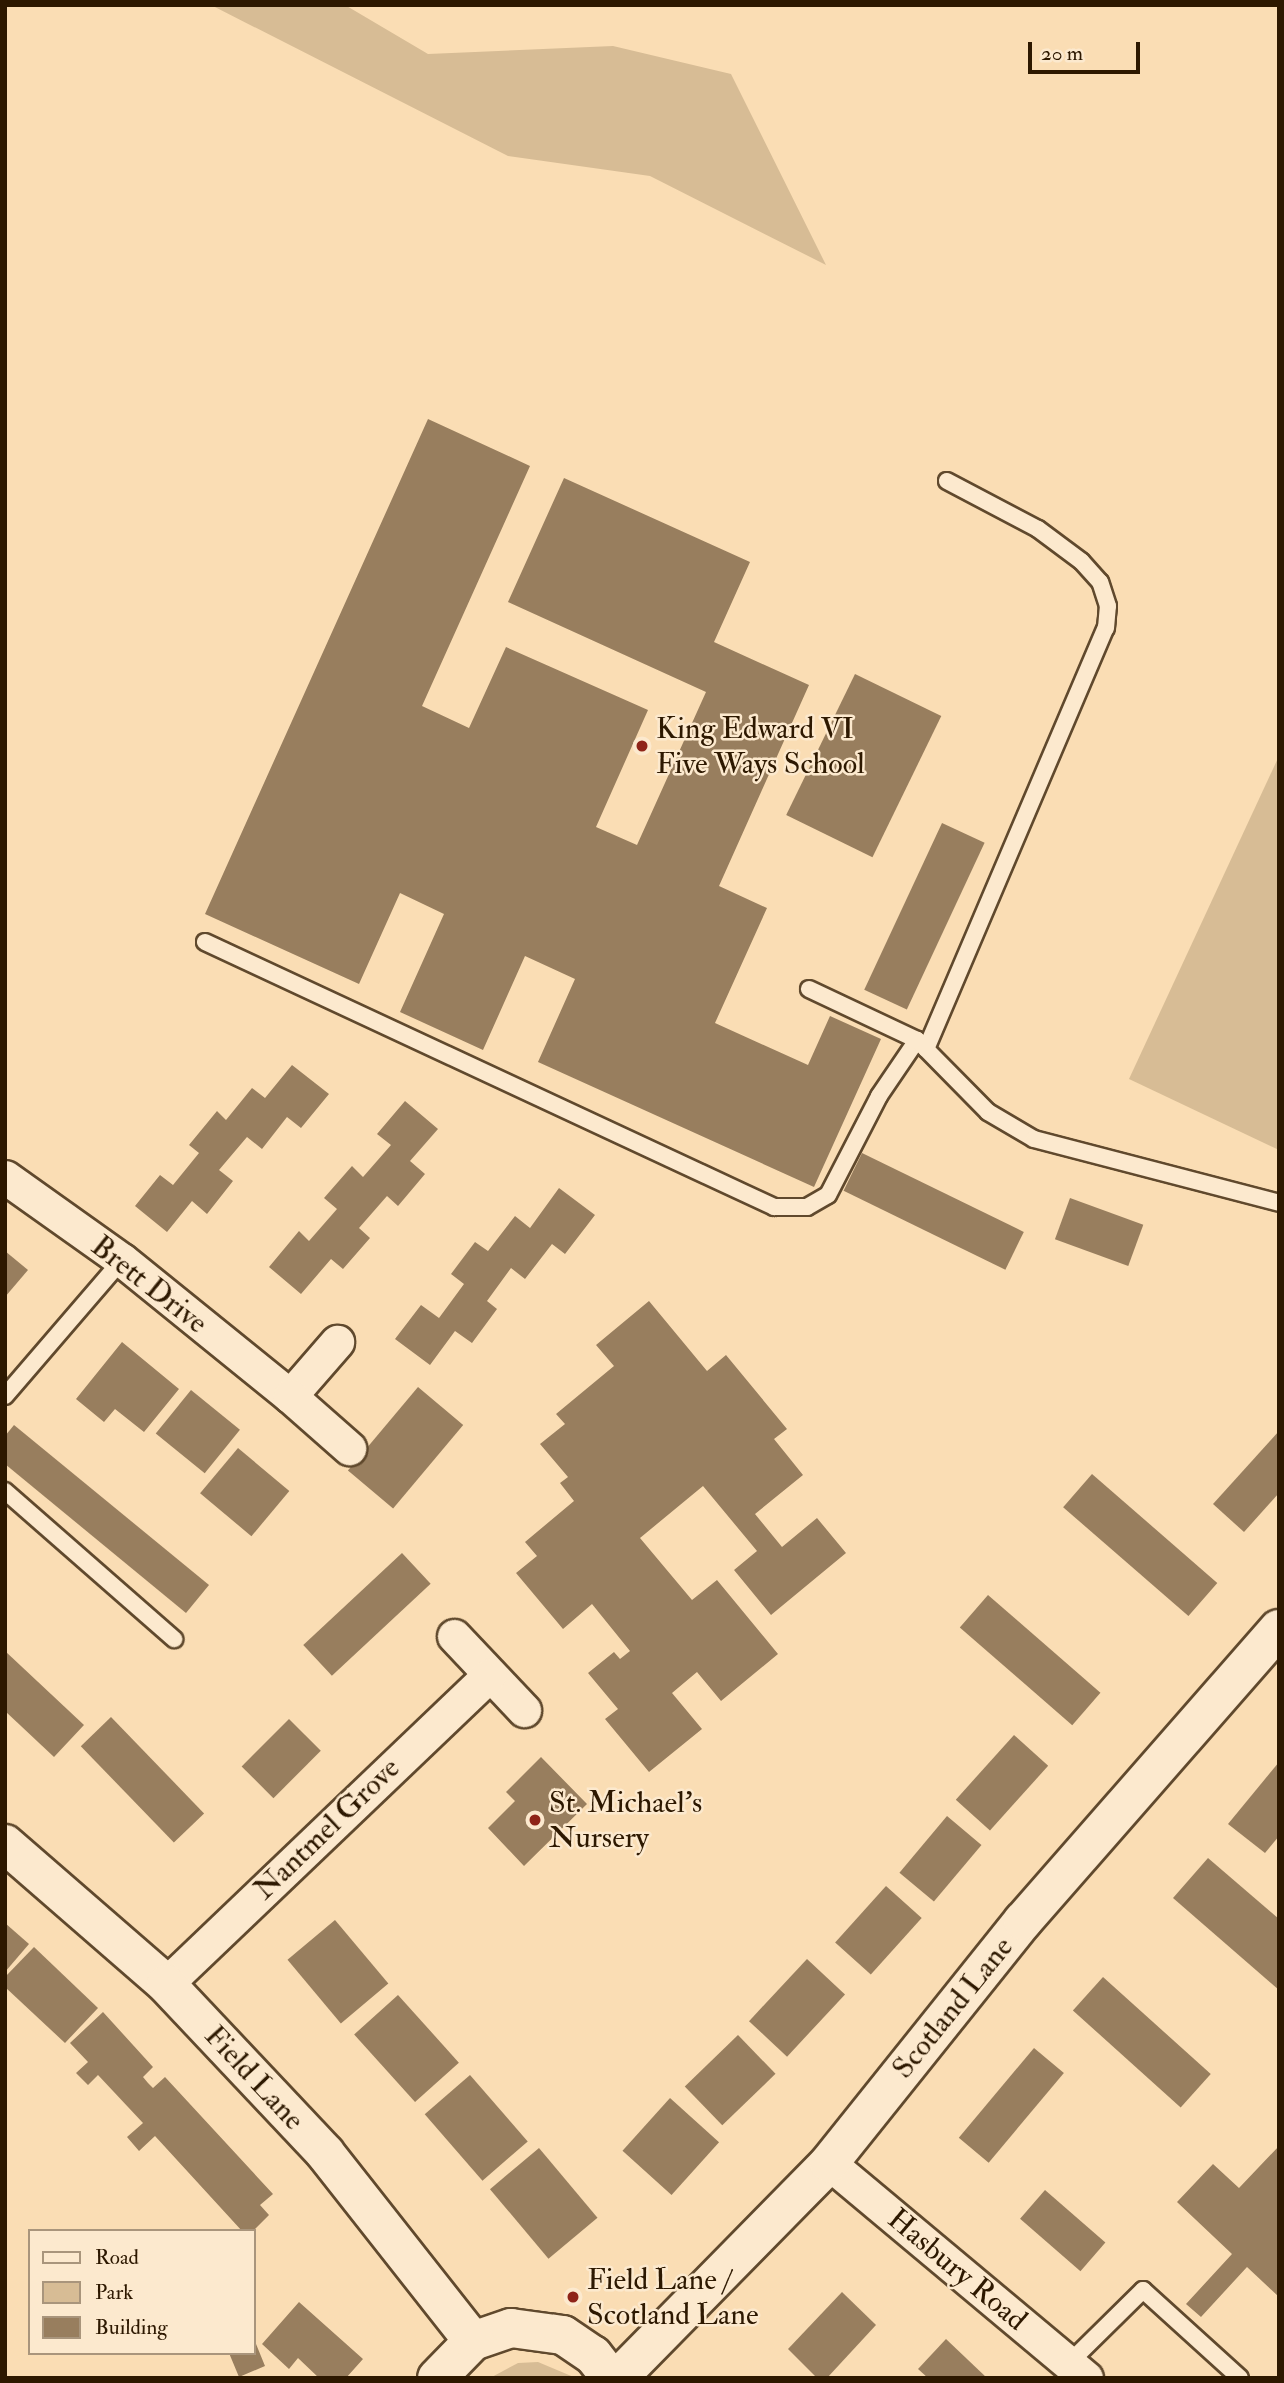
<!DOCTYPE html>
<style>
body{margin:0}
#map{position:relative;width:1284px;height:2383px;overflow:hidden;background:#faddb4;font-family:"IM FELL Double Pica",serif}
div>[style]{position:absolute}
[style*='--x']{left:calc(var(--x)*1px);top:calc(var(--y)*1px);width:calc(var(--w)*1px);rotate:calc(var(--a)*1deg)}
.green>*{inset:0;background:#d7bc95}
.building>*{inset:0;background:#987e5e;transform-origin:0 0}
.roads{filter:drop-shadow(2px 0 #60492d) drop-shadow(-2px 0 #60492d) drop-shadow(0 2px #60492d) drop-shadow(0 -2px #60492d)}
.service>*{height:16px;margin:-8px;padding:0 8px;transform-origin:8px;border-radius:8px;background:#fce9ce}
.minor>*{height:33px;margin:-16.5px;padding:0 16.5px;transform-origin:16.5px;border-radius:16.5px;background:#fce9ce}
.tertiary>*{height:38px;margin:-19px;padding:0 19px;transform-origin:19px;border-radius:19px;background:#fce9ce}
.dots>*{width:19px;height:19px;translate:-50% -50%;box-sizing:border-box;border:4px solid #fce9ce;border-radius:50%}
span{translate:-50% -50%;white-space:nowrap;text-align:center;line-height:1.15;-webkit-text-stroke:5px #fce9ce;paint-order:stroke}
.poi-label{font-size:30px;color:#2d1800}
.left{translate:0 -50%;text-align:left}
.street-label{font-size:30px;color:#2d1800}
.frame{position:absolute;inset:0;border:7px solid #2d1800;pointer-events:none}
.legend{position:absolute;left:28px;top:2229px;width:228px;height:126px;box-sizing:border-box;background:#fce9ce;border:2px solid #a9957c;margin:0;padding:9px 12px;list-style:none;font-size:21px;color:#2d1800}
.legend li{display:flex;align-items:center;gap:14px;height:35px}
.legend b{width:35px;border:2px solid #a9957c}
.scale{position:absolute;left:1028px;top:42px;width:112px;height:32px;box-sizing:border-box;border:4px solid #2d1800;border-top:0;padding-left:9px;font-size:21px;line-height:24px;white-space:nowrap;color:#2d1800;-webkit-text-stroke:5px #fce9ce;paint-order:stroke}
</style>
<div id="map">
<div class="green">
<i style="clip-path:polygon(211px 5px,345px 5px,428px 54px,613px 46px,731px 74px,826px 265px,650px 176px,508px 156px)"></i>
<i style="clip-path:polygon(1279px 756px,1279px 1150px,1129px 1079px)"></i>
<i style="clip-path:polygon(538px 2362px,576px 2378px,490px 2378px,518px 2363px)"></i>
</div>
<div class="building">
<i style="clip-path:polygon(428px 419px,530px 466px,422px 706px,469px 728px,506px 647px,648px 710px,596px 827px,637px 845px,706px 692px,508px 602px,564px 478px,750px 562px,714px 642px,809px 685px,719px 886px,767px 908px,715px 1023px,808px 1065px,830px 1016px,881px 1039px,814px 1187px,538px 1062px,575px 979px,525px 956px,483px 1050px,400px 1012px,444px 914px,400px 893px,359px 984px,205px 914px)"></i>
<i style="left:855px;top:674px;width:96px;height:157px;rotate:26deg"></i>
<i style="left:942px;top:823px;width:47px;height:184px;rotate:25deg"></i>
<i style="clip-path:polygon(292px 1065px,329px 1094px,301px 1128px,287px 1117px,262px 1149px,247px 1137px,219px 1170px,233px 1181px,207px 1214px,192px 1201px,167px 1232px,135px 1206px,160px 1175px,173px 1185px,199px 1153px,189px 1145px,217px 1111px,226px 1120px,252px 1088px,265px 1098px)"></i>
<i style="clip-path:polygon(405px 1101px,438px 1129px,410px 1161px,425px 1174px,398px 1206px,387px 1196px,359px 1228px,370px 1238px,343px 1269px,331px 1259px,301px 1294px,269px 1267px,299px 1231px,309px 1241px,337px 1209px,324px 1198px,352px 1166px,363px 1177px,391px 1145px,377px 1134px)"></i>
<i style="left:862px;top:1153px;width:180px;height:42px;rotate:26deg"></i>
<i style="clip-path:polygon(559px 1188px,595px 1215px,565px 1254px,552px 1244px,525px 1279px,511px 1268px,487px 1301px,497px 1309px,472px 1343px,455px 1331px,430px 1365px,395px 1339px,421px 1305px,439px 1318px,464px 1284px,451px 1274px,475px 1242px,488px 1251px,515px 1216px,530px 1228px)"></i>
<i style="left:1070px;top:1198px;width:78px;height:44px;rotate:20deg"></i>
<i style="clip-path:polygon(5px 1251px,28px 1270px,5px 1297px)"></i>
<i style="clip-path:polygon(649px 1301px,707px 1371px,726px 1355px,787px 1429px,774px 1439px,803px 1475px,755px 1514px,782px 1547px,817px 1518px,846px 1553px,771px 1615px,734px 1570px,757px 1551px,703px 1486px,640px 1538px,692px 1600px,717px 1580px,778px 1654px,721px 1701px,697px 1672px,672px 1693px,702px 1729px,649px 1772px,605px 1719px,618px 1709px,588px 1673px,614px 1652px,620px 1659px,630px 1651px,592px 1604px,563px 1629px,516px 1573px,537px 1556px,525px 1542px,574px 1501px,560px 1483px,568px 1477px,540px 1444px,565px 1424px,556px 1414px,614px 1366px,596px 1345px)"></i>
<i style="clip-path:polygon(122px 1342px,179px 1389px,144px 1432px,115px 1409px,104px 1422px,76px 1399px)"></i>
<i style="left:418px;top:1387px;width:59px;height:109px;rotate:40deg"></i>
<i style="left:191px;top:1390px;width:63px;height:56px;rotate:39deg"></i>
<i style="clip-path:polygon(14px 1425px,209px 1585px,186px 1613px,5px 1464px,5px 1436px)"></i>
<i style="clip-path:polygon(1279px 1431px,1279px 1493px,1244px 1532px,1213px 1504px)"></i>
<i style="left:238px;top:1448px;width:67px;height:59px;rotate:40deg"></i>
<i style="left:1092px;top:1474px;width:166px;height:44px;rotate:41deg"></i>
<i style="left:402px;top:1553px;width:42px;height:135px;rotate:47deg"></i>
<i style="left:988px;top:1595px;width:149px;height:43px;rotate:41deg"></i>
<i style="clip-path:polygon(5px 1651px,84px 1725px,54px 1757px,5px 1711px)"></i>
<i style="left:111px;top:1717px;width:134px;height:42px;rotate:46deg"></i>
<i style="left:289px;top:1719px;width:45px;height:67px;rotate:45deg"></i>
<i style="left:1014px;top:1735px;width:46px;height:87px;rotate:42deg"></i>
<i style="clip-path:polygon(541px 1757px,587px 1804px,524px 1866px,488px 1828px,515px 1801px,506px 1792px)"></i>
<i style="clip-path:polygon(1279px 1762px,1279px 1836px,1265px 1853px,1228px 1824px)"></i>
<i style="left:947px;top:1816px;width:45px;height:74px;rotate:40deg"></i>
<i style="clip-path:polygon(1208px 1858px,1279px 1919px,1279px 1990px,1173px 1898px)"></i>
<i style="left:886px;top:1886px;width:48px;height:76px;rotate:42deg"></i>
<i style="left:335px;top:1920px;width:83px;height:62px;rotate:50deg"></i>
<i style="clip-path:polygon(5px 1923px,29px 1944px,5px 1972px)"></i>
<i style="clip-path:polygon(34px 1947px,98px 2008px,65px 2043px,5px 1987px,5px 1977px)"></i>
<i style="left:807px;top:1959px;width:52px;height:85px;rotate:43deg"></i>
<i style="left:1103px;top:1977px;width:145px;height:45px;rotate:42deg"></i>
<i style="left:398px;top:1995px;width:91px;height:59px;rotate:48deg"></i>
<i style="clip-path:polygon(103px 2012px,153px 2067px,143px 2077px,148px 2083px,153px 2088px,165px 2077px,273px 2194px,260px 2205px,269px 2215px,253px 2231px,242px 2231px,155px 2136px,139px 2151px,127px 2137px,143px 2123px,98px 2075px,88px 2085px,76px 2073px,88px 2062px,70px 2043px)"></i>
<i style="left:738px;top:2035px;width:54px;height:74px;rotate:46deg"></i>
<i style="left:1034px;top:2048px;width:39px;height:117px;rotate:40deg"></i>
<i style="left:470px;top:2075px;width:88px;height:60px;rotate:49deg"></i>
<i style="left:670px;top:2098px;width:66px;height:71px;rotate:42deg"></i>
<i style="clip-path:polygon(1279px 2146px,1279px 2297px,1247px 2267px,1201px 2317px,1186px 2304px,1232px 2254px,1177px 2202px,1213px 2164px,1239px 2188px)"></i>
<i style="left:539px;top:2148px;width:91px;height:64px;rotate:50deg"></i>
<i style="left:1045px;top:2190px;width:80px;height:38px;rotate:41deg"></i>
<i style="clip-path:polygon(842px 2292px,876px 2325px,827px 2378px,817px 2378px,788px 2349px)"></i>
<i style="clip-path:polygon(299px 2302px,363px 2359px,346px 2378px,319px 2378px,298px 2358px,289px 2369px,262px 2344px)"></i>
<i style="clip-path:polygon(254px 2339px,265px 2366px,239px 2377px,229px 2353px,254px 2353px)"></i>
<i style="clip-path:polygon(946px 2339px,987px 2378px,928px 2378px,918px 2369px)"></i>
</div>
<div class="roads">
<div class="service">
<i style="--x:205;--y:942;--w:628;--a:24.97"></i>
<i style="--x:774;--y:1207;--w:33;--a:0"></i>
<i style="--x:807;--y:1207;--w:24;--a:-30"></i>
<i style="--x:828;--y:1195;--w:111;--a:-62.7"></i>
<i style="--x:879;--y:1096;--w:68;--a:-55.8"></i>
<i style="--x:809;--y:989;--w:119;--a:25.3"></i>
<i style="--x:917;--y:1040;--w:101;--a:45.4"></i>
<i style="--x:988;--y:1112;--w:53;--a:30.4"></i>
<i style="--x:1034;--y:1139;--w:253;--a:14.6"></i>
<i style="--x:926;--y:1049;--w:458;--a:-66.9"></i>
<i style="--x:1106;--y:628;--w:22;--a:-85"></i>
<i style="--x:1108;--y:606;--w:25;--a:-108"></i>
<i style="--x:1100;--y:582;--w:28;--a:-132"></i>
<i style="--x:1081;--y:561;--w:54;--a:-143.3"></i>
<i style="--x:1038;--y:529;--w:103;--a:-152.2"></i>
<i style="--x:5;--y:1396;--w:179;--a:-49.3"></i>
<i style="--x:5;--y:1491;--w:225;--a:41.2"></i>
<i style="--x:1069;--y:2363;--w:104;--a:-44.6"></i>
<i style="--x:1143;--y:2290;--w:131;--a:42.2"></i>
</div>
<div class="minor">
<i style="--x:5;--y:1177;--w:143;--a:35.4"></i>
<i style="--x:122;--y:1260;--w:216;--a:39"></i>
<i style="--x:290;--y:1396;--w:72;--a:-49"></i>
<i style="--x:290;--y:1396;--w:79;--a:41.4"></i>
<i style="--x:454;--y:1636;--w:102;--a:46.6"></i>
<i style="--x:166;--y:1984;--w:447;--a:-43.7"></i>
<i style="--x:829;--y:2163;--w:335;--a:39.9"></i>
</div>
<div class="tertiary">
<i style="--x:5;--y:1844;--w:213;--a:41"></i>
<i style="--x:166;--y:1984;--w:232;--a:46.7"></i>
<i style="--x:325;--y:2153;--w:239;--a:51.8"></i>
<i style="--x:437;--y:2378;--w:52;--a:-45.8"></i>
<i style="--x:473;--y:2341;--w:40;--a:-18.9"></i>
<i style="--x:511;--y:2328;--w:52;--a:7.7"></i>
<i style="--x:563;--y:2335;--w:36;--a:34"></i>
<i style="--x:593;--y:2355;--w:29;--a:52"></i>
<i style="--x:618;--y:2378;--w:301;--a:-45.5"></i>
<i style="--x:829;--y:2163;--w:310;--a:-51.3"></i>
<i style="--x:1023;--y:1921;--w:388;--a:-48.8"></i>
</div>
</div>
<div class="dots">
<i style="left:642px;top:746px;background:#8f2418"></i>
<i style="left:535px;top:1820px;background:#8f2418"></i>
<i style="left:573px;top:2297px;background:#8f2418"></i>
</div>
<div class="poi-label">
<span class="left" style="left:656px;top:746px">King Edward VI<br>Five Ways School</span>
<span class="left" style="left:549px;top:1820px">St. Michael's<br>Nursery</span>
<span class="left" style="left:587px;top:2297px">Field Lane /<br>Scotland Lane</span>
</div>
<div class="street-label">
<span style="left:149px;top:1285px;rotate:38deg">Brett Drive</span>
<span style="left:327px;top:1829px;rotate:-44deg">Nantmel Grove</span>
<span style="left:953px;top:2008px;rotate:-51deg">Scotland Lane</span>
<span style="left:254px;top:2078px;rotate:47deg">Field Lane</span>
<span style="left:957px;top:2270px;rotate:40deg">Hasbury Road</span>
</div>
<div class="frame"></div>
<ul class="legend">
<li><b style="height:9px;background:#fce9ce"></b>Road</li>
<li><b style="height:19px;background:#d7bc95"></b>Park</li>
<li><b style="height:19px;background:#987e5e"></b>Building</li>
</ul>
<div class="scale">20 m</div>
</div>
